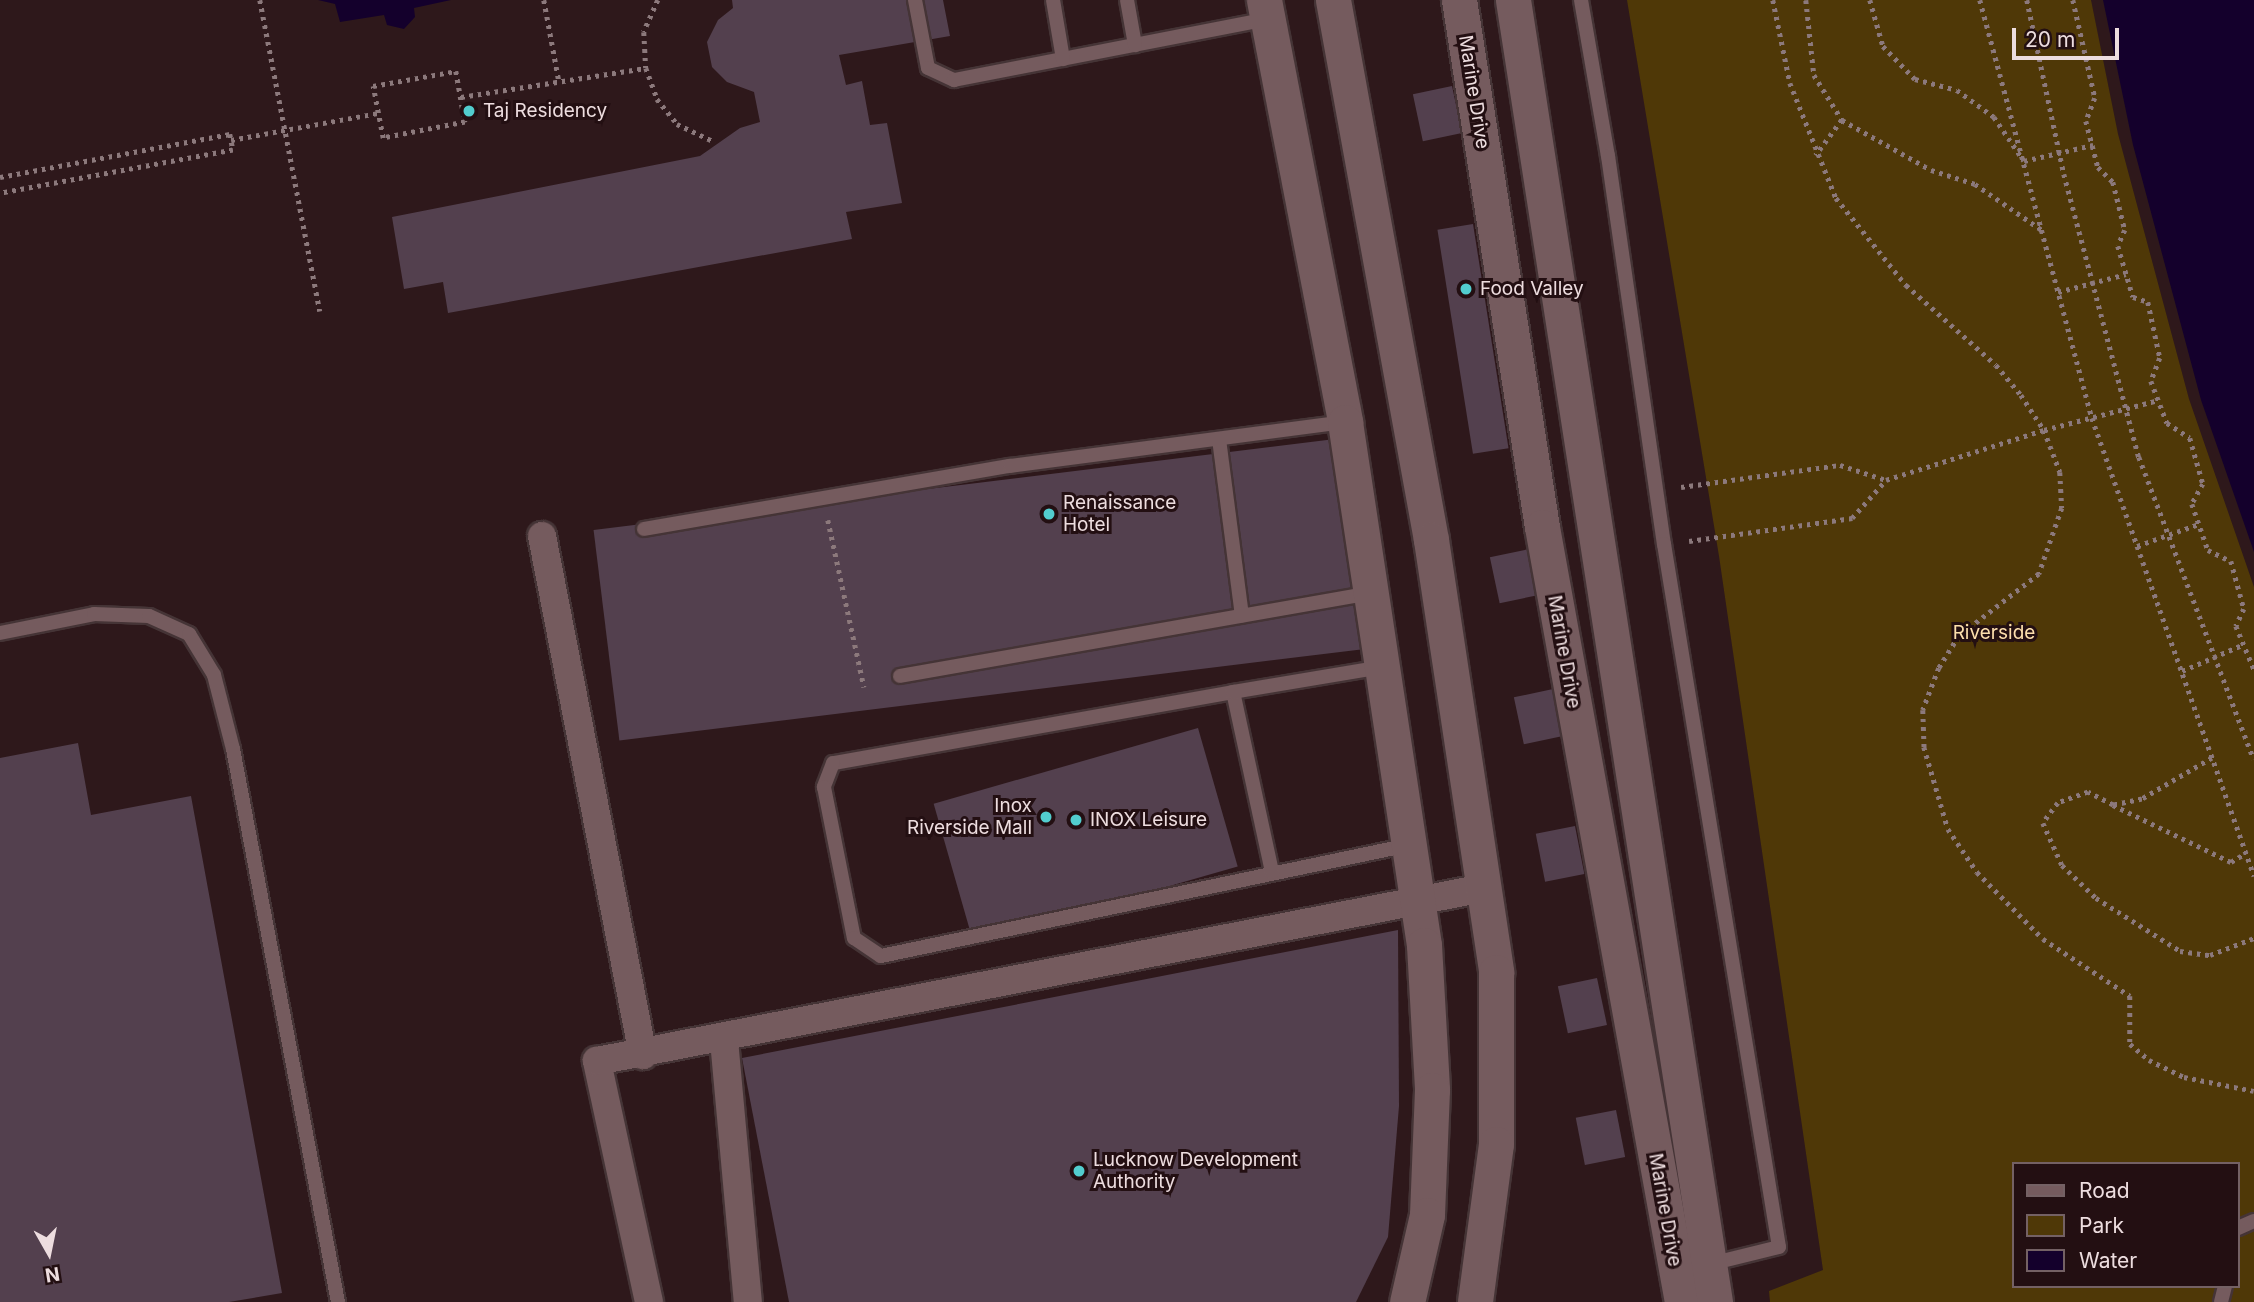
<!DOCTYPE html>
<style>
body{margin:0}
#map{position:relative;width:2254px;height:1302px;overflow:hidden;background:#2e181b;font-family:Inter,sans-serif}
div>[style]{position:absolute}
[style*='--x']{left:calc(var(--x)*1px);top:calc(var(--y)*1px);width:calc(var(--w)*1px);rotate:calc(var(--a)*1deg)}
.green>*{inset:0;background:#4f3807}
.water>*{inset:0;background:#14002c}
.building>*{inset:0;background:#53404e;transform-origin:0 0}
.path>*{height:4.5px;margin-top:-2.25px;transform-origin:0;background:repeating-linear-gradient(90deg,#8c797c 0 3.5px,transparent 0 8.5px)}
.roads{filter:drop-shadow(2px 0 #453436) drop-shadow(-2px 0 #453436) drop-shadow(0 2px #453436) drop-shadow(0 -2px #453436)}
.service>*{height:14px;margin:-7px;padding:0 7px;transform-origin:7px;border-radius:7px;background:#755b5e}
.minor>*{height:28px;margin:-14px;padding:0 14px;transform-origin:14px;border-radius:14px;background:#755b5e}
.tertiary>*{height:35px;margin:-17.5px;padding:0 17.5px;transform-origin:17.5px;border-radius:17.5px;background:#755b5e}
.dots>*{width:19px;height:19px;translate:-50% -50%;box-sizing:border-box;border:4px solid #230f12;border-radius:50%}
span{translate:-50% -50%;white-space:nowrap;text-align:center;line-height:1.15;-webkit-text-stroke:6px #230f12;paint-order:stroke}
.street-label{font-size:19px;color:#eddddf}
.poi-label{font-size:19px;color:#eddddf}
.left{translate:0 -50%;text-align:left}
.right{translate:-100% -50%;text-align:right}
.park-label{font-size:19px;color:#fddfad}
.legend{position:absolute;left:2012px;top:1162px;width:228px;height:126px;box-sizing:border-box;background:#230f12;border:2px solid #746164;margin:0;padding:9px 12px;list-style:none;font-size:21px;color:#eddddf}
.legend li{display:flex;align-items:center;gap:14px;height:35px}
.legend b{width:35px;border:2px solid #746164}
.north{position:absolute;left:14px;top:1218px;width:70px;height:70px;-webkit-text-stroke:5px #230f12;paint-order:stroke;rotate:171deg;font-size:19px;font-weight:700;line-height:28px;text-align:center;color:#eddddf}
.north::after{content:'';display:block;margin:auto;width:24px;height:32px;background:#eddddf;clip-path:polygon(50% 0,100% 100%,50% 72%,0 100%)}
.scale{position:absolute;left:2012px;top:28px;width:107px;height:32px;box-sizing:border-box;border:4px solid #eddddf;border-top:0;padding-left:9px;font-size:21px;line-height:24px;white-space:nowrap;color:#eddddf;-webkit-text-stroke:5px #230f12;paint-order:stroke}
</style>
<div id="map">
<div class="green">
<i style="clip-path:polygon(evenodd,1627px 0,2091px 0,2118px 134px,2189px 399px,2254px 587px,2254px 1302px,1770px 1302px,1769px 1291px,1823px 1270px,1719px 556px,1627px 0,2014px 1164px,2238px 1164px,2238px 1286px,2014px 1286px,2014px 1164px)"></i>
</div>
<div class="water">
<i style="clip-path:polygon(318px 0,451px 0,414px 8px,415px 17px,404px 29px,387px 25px,384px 15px,340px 22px,335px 4px)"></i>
<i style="clip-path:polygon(2103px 0,2254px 0,2254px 552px,2201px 400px,2133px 145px)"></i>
</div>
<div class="building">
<i style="clip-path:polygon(732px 0,943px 0,950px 36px,839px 55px,846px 85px,862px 81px,870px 125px,887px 123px,902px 203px,846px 212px,852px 239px,448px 313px,443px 282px,404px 289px,392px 217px,700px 156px,740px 128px,760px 122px,754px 92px,727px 82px,712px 67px,707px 42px,718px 20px,733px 8px)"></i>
<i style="left:1452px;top:86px;width:48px;height:40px;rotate:78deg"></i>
<i style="left:1473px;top:224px;width:227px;height:36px;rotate:81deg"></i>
<i style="left:1335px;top:439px;width:212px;height:747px;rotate:83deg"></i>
<i style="left:1529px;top:549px;width:47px;height:40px;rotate:78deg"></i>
<i style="left:1553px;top:689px;width:48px;height:40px;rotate:78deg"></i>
<i style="left:1198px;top:728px;width:144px;height:275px;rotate:74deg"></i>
<i style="clip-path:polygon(78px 743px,91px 815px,191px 796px,282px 1293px,229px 1302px,0 1302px,0 758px)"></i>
<i style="left:1575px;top:826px;width:49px;height:40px;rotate:79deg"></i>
<i style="clip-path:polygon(1398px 930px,1399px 1106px,1388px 1237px,1356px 1302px,789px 1302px,742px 1058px)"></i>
<i style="left:1597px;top:978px;width:48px;height:40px;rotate:78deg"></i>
<i style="left:1616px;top:1110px;width:48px;height:41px;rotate:79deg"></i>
</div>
<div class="path">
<i style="--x:260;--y:0;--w:317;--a:79.1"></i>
<i style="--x:544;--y:0;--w:82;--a:79.5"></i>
<i style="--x:658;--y:0;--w:35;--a:114"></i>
<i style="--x:644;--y:32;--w:36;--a:87"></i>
<i style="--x:646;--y:68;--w:33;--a:70"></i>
<i style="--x:657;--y:99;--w:32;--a:51"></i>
<i style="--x:677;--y:124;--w:42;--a:25.3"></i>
<i style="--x:1773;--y:0;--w:85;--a:78.4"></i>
<i style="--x:1790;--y:83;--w:124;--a:68.2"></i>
<i style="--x:1836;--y:198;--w:112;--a:51.2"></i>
<i style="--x:1906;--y:285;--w:120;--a:41.6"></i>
<i style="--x:1996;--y:365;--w:39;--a:50"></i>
<i style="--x:2021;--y:395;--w:42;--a:56.7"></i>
<i style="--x:2044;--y:430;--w:45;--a:69.1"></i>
<i style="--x:2060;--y:472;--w:36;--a:87"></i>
<i style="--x:2062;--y:508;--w:70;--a:109.2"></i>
<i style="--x:2039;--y:574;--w:101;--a:142.2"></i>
<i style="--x:1959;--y:636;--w:38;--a:122"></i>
<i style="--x:1939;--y:668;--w:45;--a:110.9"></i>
<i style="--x:1923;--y:710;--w:37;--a:88"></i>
<i style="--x:1924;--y:747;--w:85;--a:73.7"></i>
<i style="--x:1948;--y:829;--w:52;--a:56"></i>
<i style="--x:1977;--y:872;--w:94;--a:45.4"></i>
<i style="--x:2043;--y:939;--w:104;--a:33.2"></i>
<i style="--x:2130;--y:996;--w:48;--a:90"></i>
<i style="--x:2130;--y:1044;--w:25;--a:40"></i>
<i style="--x:2149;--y:1060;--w:39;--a:26"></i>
<i style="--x:2184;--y:1077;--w:71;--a:11.3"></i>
<i style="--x:1806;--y:0;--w:75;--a:83.9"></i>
<i style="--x:1814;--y:75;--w:53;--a:58.1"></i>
<i style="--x:1842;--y:120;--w:44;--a:126.6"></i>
<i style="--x:1870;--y:0;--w:48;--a:74.2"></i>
<i style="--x:1883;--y:46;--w:46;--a:45.9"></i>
<i style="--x:1915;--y:79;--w:43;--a:14.7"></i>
<i style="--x:1957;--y:90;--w:46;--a:36.1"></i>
<i style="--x:1994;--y:117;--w:53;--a:55.7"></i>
<i style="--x:2024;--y:161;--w:71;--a:-13.1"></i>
<i style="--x:1980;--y:0;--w:433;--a:75"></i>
<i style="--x:2092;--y:418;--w:486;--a:70.5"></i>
<i style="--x:2027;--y:0;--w:178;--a:78"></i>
<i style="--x:2064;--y:174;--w:293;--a:75.2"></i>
<i style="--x:2139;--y:457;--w:323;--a:69.2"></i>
<i style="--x:2073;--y:0;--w:100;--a:77.3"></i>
<i style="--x:2095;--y:98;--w:25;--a:111"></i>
<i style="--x:2086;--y:121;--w:48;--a:75.4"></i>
<i style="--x:2098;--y:167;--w:21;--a:45"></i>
<i style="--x:2113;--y:182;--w:49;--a:76"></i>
<i style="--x:2125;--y:230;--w:17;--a:114"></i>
<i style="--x:2118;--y:246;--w:53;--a:73.6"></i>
<i style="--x:2133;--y:297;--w:16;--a:18"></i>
<i style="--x:2148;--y:302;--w:57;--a:77.9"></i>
<i style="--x:2160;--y:358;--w:25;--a:111"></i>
<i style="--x:2151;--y:381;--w:45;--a:69.1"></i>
<i style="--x:2167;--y:423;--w:27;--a:33"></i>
<i style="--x:2190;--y:438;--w:48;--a:74.2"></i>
<i style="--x:2203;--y:484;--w:23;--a:119"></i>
<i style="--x:2192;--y:504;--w:49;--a:70.8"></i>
<i style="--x:2208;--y:550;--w:25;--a:26"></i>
<i style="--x:2231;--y:561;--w:50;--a:74.8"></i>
<i style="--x:2244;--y:609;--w:19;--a:115"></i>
<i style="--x:2236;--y:626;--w:47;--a:67.3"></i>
<i style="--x:456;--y:71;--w:52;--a:80"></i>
<i style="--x:465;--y:122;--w:84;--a:169"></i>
<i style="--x:383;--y:138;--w:53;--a:-100.9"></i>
<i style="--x:373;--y:86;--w:84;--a:-10.2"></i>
<i style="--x:461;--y:97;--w:187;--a:-8.9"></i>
<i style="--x:1842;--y:120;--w:102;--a:29.3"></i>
<i style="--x:1931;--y:170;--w:46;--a:17.7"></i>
<i style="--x:1975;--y:184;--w:81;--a:34.5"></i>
<i style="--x:231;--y:140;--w:149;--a:-10.4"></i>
<i style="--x:0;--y:177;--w:234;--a:-10.6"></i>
<i style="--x:230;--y:134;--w:16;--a:79"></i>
<i style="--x:233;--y:150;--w:237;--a:169.5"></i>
<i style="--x:2058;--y:292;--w:70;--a:-14.8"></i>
<i style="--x:1681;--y:487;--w:161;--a:-7.9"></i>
<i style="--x:1840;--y:465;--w:48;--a:18.1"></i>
<i style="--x:828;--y:520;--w:171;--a:77.8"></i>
<i style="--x:1689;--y:541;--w:165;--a:-8"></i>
<i style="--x:1852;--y:518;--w:51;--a:-48.2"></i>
<i style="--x:1886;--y:480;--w:166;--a:-17.6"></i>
<i style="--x:2044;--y:430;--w:118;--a:-14.7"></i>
<i style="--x:2137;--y:546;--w:66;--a:-19.5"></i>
<i style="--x:2182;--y:671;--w:65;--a:-23.4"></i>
<i style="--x:2212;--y:758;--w:81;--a:149.6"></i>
<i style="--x:2142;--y:799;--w:30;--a:168"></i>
<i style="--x:2113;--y:805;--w:28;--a:-153"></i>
<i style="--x:2088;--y:792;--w:32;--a:160"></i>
<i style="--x:2058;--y:803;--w:25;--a:127"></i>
<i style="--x:2043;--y:823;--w:46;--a:65.7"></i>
<i style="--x:2062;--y:865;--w:47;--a:44.1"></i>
<i style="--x:2096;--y:898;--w:99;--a:32.2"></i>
<i style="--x:2180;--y:951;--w:30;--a:8"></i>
<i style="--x:2210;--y:955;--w:47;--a:-21.1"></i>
<i style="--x:2113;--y:805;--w:131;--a:25.8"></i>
<i style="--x:2231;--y:862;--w:17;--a:-31"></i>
</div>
<div class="roads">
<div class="service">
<i style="--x:915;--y:0;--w:69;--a:79.2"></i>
<i style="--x:928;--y:68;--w:29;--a:25"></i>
<i style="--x:954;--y:80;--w:319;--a:-11"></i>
<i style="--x:1053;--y:0;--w:60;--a:80.4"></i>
<i style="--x:1127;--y:0;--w:46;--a:79.9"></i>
<i style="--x:1581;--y:0;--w:158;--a:80.2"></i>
<i style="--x:1608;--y:156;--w:392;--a:81.8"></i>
<i style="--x:1664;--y:544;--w:712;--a:80.71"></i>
<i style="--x:1779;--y:1247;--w:71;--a:166.2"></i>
<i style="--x:1219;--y:439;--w:178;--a:82.6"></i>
<i style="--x:644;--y:529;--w:371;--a:-9.8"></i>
<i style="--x:1010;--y:466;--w:337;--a:-7.5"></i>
<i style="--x:0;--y:633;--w:96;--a:-11.4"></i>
<i style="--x:94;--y:614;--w:55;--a:2.1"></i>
<i style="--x:149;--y:616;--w:44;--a:24.2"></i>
<i style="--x:189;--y:634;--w:48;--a:58.6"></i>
<i style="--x:214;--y:675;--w:76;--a:75.6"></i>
<i style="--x:233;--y:749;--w:563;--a:79.25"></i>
<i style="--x:900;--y:676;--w:478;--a:-10"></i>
<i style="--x:1233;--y:692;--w:406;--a:169.9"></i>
<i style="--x:833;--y:763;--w:26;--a:111"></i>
<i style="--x:824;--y:787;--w:154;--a:78.8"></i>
<i style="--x:854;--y:938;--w:32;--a:34"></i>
<i style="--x:881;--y:956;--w:540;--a:-11.87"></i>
<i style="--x:1272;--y:872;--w:184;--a:-102.2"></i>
<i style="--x:1233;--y:692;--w:151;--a:-9.5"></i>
<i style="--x:2238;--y:1228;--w:17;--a:-24"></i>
<i style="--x:2221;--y:1302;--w:16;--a:-76"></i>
</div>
<div class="minor">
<i style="--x:542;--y:536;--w:529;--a:78.99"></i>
<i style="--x:724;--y:1040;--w:263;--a:84.8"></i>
<i style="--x:649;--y:1302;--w:247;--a:-102.2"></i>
<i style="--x:597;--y:1061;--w:904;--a:-11.04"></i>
</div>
<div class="tertiary">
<i style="--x:1264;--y:0;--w:430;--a:79.1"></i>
<i style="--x:1345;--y:422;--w:529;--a:81.41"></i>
<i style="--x:1424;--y:945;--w:145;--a:86.8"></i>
<i style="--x:1432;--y:1090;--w:125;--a:92.3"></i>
<i style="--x:1427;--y:1215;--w:89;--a:102.9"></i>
<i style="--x:1333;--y:0;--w:549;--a:79.71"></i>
<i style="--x:1431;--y:540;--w:437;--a:81.4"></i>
<i style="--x:1496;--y:972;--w:172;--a:90"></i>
<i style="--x:1496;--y:1144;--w:159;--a:97.6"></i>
<i style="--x:1459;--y:0;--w:533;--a:81.05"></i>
<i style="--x:1542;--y:527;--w:788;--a:79.76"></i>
<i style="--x:1513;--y:0;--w:1318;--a:81.18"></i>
</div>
</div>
<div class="dots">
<i style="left:469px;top:111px;background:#52cdce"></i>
<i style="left:1466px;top:289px;background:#52cdce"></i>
<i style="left:1049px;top:514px;background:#52cdce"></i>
<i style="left:1046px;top:817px;background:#52cdce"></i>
<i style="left:1076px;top:820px;background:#52cdce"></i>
<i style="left:1079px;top:1171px;background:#52cdce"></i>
</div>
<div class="street-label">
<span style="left:1474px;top:92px;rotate:81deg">Marine Drive</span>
<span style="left:1564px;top:652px;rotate:80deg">Marine Drive</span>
<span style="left:1665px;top:1210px;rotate:80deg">Marine Drive</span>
</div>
<div class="poi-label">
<span class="left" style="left:483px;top:111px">Taj Residency</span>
<span class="left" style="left:1480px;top:289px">Food Valley</span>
<span class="left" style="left:1063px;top:514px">Renaissance<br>Hotel</span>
<span class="right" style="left:1032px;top:817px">Inox<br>Riverside Mall</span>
<span class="left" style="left:1090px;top:820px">INOX Leisure</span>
<span class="left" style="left:1093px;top:1171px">Lucknow Development<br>Authority</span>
</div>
<div class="park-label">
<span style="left:1994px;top:633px">Riverside</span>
</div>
<ul class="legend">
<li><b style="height:9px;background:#755b5e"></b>Road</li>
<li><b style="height:19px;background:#4f3807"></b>Park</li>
<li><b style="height:19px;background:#14002c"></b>Water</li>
</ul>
<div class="north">N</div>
<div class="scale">20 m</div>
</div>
